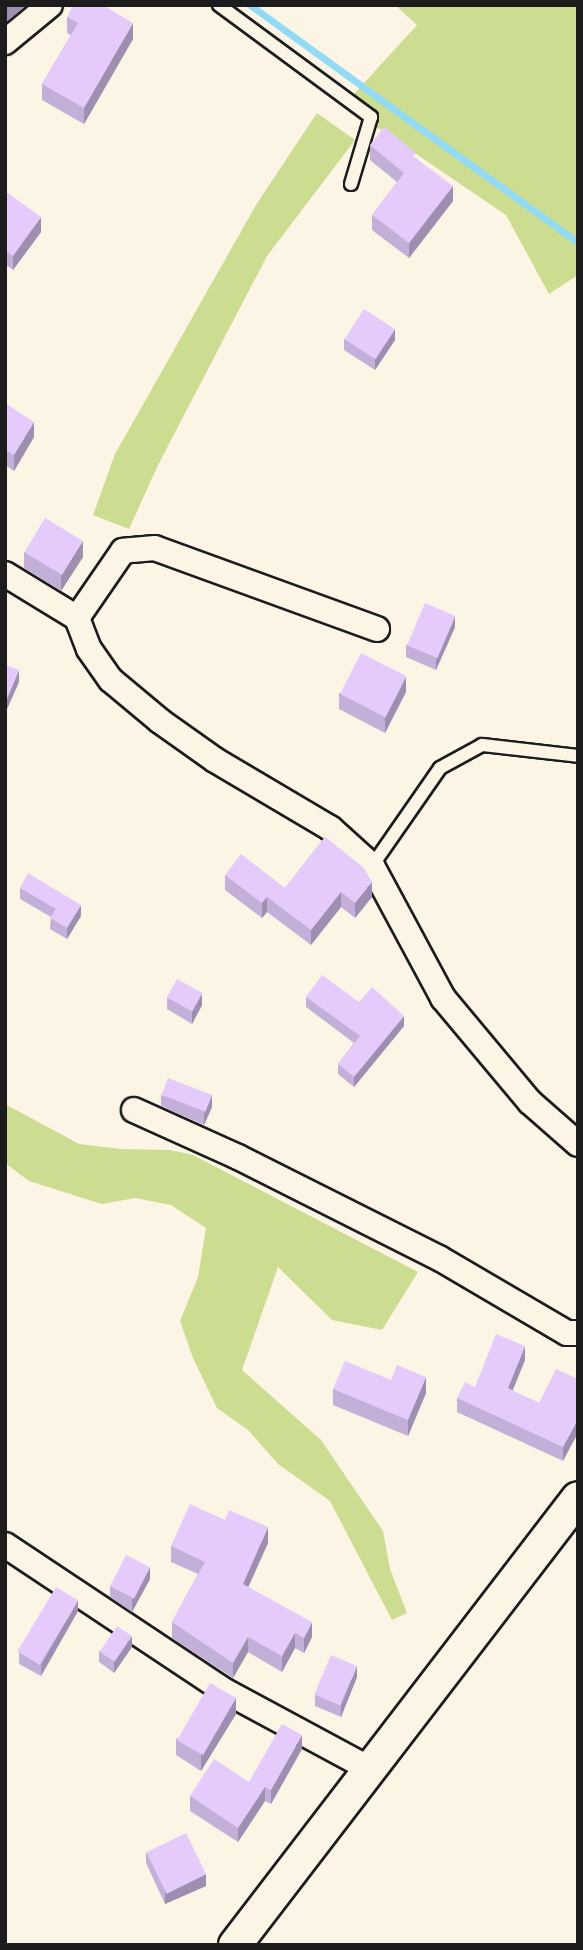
<!DOCTYPE html>
<style>
body{margin:0}
#map{position:relative;width:583px;height:1950px;overflow:hidden;background:#fcf5e5;font-family:"Patrick Hand",sans-serif}
div>[style]{position:absolute}
[style*='--x']{left:calc(var(--x)*1px);top:calc(var(--y)*1px);width:calc(var(--w)*1px);rotate:calc(var(--a)*1deg)}
.green>*{inset:0;background:#ccdc90}
.stream>*{height:7px;margin:-3.5px;padding:0 3.5px;transform-origin:3.5px;border-radius:3.5px;background:#93daf5}
.roads{filter:drop-shadow(2px 0 #1c1c1c) drop-shadow(-2px 0 #1c1c1c) drop-shadow(0 2px #1c1c1c) drop-shadow(0 -2px #1c1c1c)}
.service>*{height:12px;margin:-6px;padding:0 6px;transform-origin:6px;border-radius:6px;background:#fcf5e5}
.minor>*{height:24px;margin:-12px;padding:0 12px;transform-origin:12px;border-radius:12px;background:#fcf5e5}
.tertiary>*{height:32px;margin:-16px;padding:0 16px;transform-origin:16px;border-radius:16px;background:#fcf5e5}
.wall>*{inset:0;background:#c4afd8}
.shaded-wall>*{inset:0;background:#a08eb0}
.building>*{inset:0;background:#e4cbfb;transform-origin:0 0}
span{translate:-50% -50%;white-space:nowrap;text-align:center;line-height:1.15;-webkit-text-stroke:5px #fcf5e5;paint-order:stroke}
.frame{position:absolute;inset:0;border:7px solid #1c1c1c;pointer-events:none}
</style>
<div id="map">
<div class="green">
<i style="clip-path:polygon(395px 5px,578px 5px,578px 275px,549px 294px,506px 215px,344px 105px,417px 25px)"></i>
<i style="clip-path:polygon(317px 113px,355px 140px,267px 256px,158px 465px,129px 529px,93px 515px,115px 454px,256px 205px)"></i>
<i style="clip-path:polygon(5px 1104px,79px 1144px,121px 1149px,170px 1150px,193px 1155px,418px 1272px,382px 1330px,332px 1320px,278px 1267px,242px 1370px,321px 1440px,383px 1531px,390px 1569px,407px 1613px,392px 1620px,330px 1501px,278px 1464px,248px 1430px,217px 1408px,193px 1358px,180px 1321px,198px 1277px,206px 1228px,171px 1205px,135px 1198px,102px 1204px,29px 1181px,5px 1163px)"></i>
</div>
<div class="stream">
<i style="--x:250;--y:5;--w:405;--a:35.9"></i>
</div>
<div class="roads">
<div class="service">
<i style="--x:219;--y:5;--w:189;--a:36.4"></i>
<i style="--x:371;--y:117;--w:70;--a:106.6"></i>
<i style="--x:372;--y:866;--w:119;--a:-55.2"></i>
<i style="--x:440;--y:768;--w:48;--a:-28.7"></i>
<i style="--x:482;--y:745;--w:97;--a:6.5"></i>
</div>
<div class="minor">
<i style="--x:5;--y:42;--w:58;--a:-39.4"></i>
<i style="--x:5;--y:574;--w:84;--a:31.4"></i>
<i style="--x:377;--y:629;--w:236;--a:-160"></i>
<i style="--x:155;--y:548;--w:32;--a:175"></i>
<i style="--x:123;--y:551;--w:81;--a:124.5"></i>
<i style="--x:77;--y:618;--w:33;--a:69"></i>
<i style="--x:89;--y:649;--w:38;--a:55"></i>
<i style="--x:111;--y:680;--w:64;--a:39.9"></i>
<i style="--x:160;--y:721;--w:67;--a:35.3"></i>
<i style="--x:215;--y:760;--w:134;--a:30.6"></i>
<i style="--x:330;--y:828;--w:57;--a:42.1"></i>
<i style="--x:372;--y:866;--w:150;--a:61.7"></i>
<i style="--x:443;--y:998;--w:136;--a:50.1"></i>
<i style="--x:530;--y:1102;--w:64;--a:41.2"></i>
<i style="--x:134;--y:1110;--w:114;--a:24.3"></i>
<i style="--x:238;--y:1157;--w:225;--a:26.7"></i>
<i style="--x:439;--y:1258;--w:148;--a:30.4"></i>
<i style="--x:567;--y:1333;--w:11;--a:0"></i>
<i style="--x:5;--y:1545;--w:264;--a:33.6"></i>
<i style="--x:225;--y:1691;--w:165;--a:28.3"></i>
</div>
<div class="tertiary">
<i style="--x:235;--y:1945;--w:563;--a:-52.5"></i>
</div>
</div>
<div class="wall">
<i style="clip-path:polygon(67px 17px,133px 39px,84px 124px,42px 100px,42px 84px,71px 35px,67px 33px)"></i>
<i style="clip-path:polygon(370px 145px,416px 158px,453px 201px,409px 258px,372px 230px,372px 215px,397px 182px,370px 160px)"></i>
<i style="clip-path:polygon(5px 191px,41px 232px,13px 270px,5px 264px)"></i>
<i style="clip-path:polygon(344px 339px,395px 340px,375px 370px,344px 350px)"></i>
<i style="clip-path:polygon(5px 403px,34px 437px,14px 471px,5px 465px)"></i>
<i style="clip-path:polygon(24px 552px,83px 557px,61px 591px,24px 568px)"></i>
<i style="clip-path:polygon(455px 627px,436px 670px,406px 657px,406px 645px)"></i>
<i style="clip-path:polygon(406px 692px,385px 733px,339px 709px,339px 693px)"></i>
<i style="clip-path:polygon(325px 837px,372px 897px,355px 918px,341px 907px,311px 945px,267px 912px,262px 918px,225px 890px,225px 875px,285px 888px)"></i>
<i style="clip-path:polygon(20px 888px,81px 916px,67px 939px,50px 929px,51px 917px,20px 899px)"></i>
<i style="clip-path:polygon(306px 997px,359px 1002px,404px 1026px,354px 1087px,338px 1074px,338px 1064px,354px 1043px,306px 1007px)"></i>
<i style="clip-path:polygon(167px 998px,202px 1005px,192px 1024px,167px 1009px)"></i>
<i style="clip-path:polygon(161px 1095px,212px 1107px,204px 1125px,161px 1106px)"></i>
<i style="clip-path:polygon(525px 1360px,512px 1391px,539px 1403px,578px 1379px,563px 1461px,457px 1412px,457px 1398px)"></i>
<i style="clip-path:polygon(391px 1380px,426px 1393px,408px 1436px,333px 1405px,333px 1389px)"></i>
<i style="clip-path:polygon(268px 1543px,248px 1587px,312px 1637px,304px 1653px,295px 1648px,282px 1672px,248px 1652px,233px 1678px,172px 1638px,172px 1622px,198px 1574px,171px 1562px,171px 1546px)"></i>
<i style="clip-path:polygon(150px 1579px,132px 1612px,110px 1597px,110px 1586px)"></i>
<i style="clip-path:polygon(78px 1611px,41px 1676px,19px 1664px,19px 1652px)"></i>
<i style="clip-path:polygon(132px 1647px,114px 1673px,99px 1662px,99px 1651px)"></i>
<i style="clip-path:polygon(357px 1677px,341px 1717px,315px 1706px,315px 1695px)"></i>
<i style="clip-path:polygon(236px 1714px,201px 1771px,176px 1755px,176px 1739px)"></i>
<i style="clip-path:polygon(302px 1749px,271px 1804px,265px 1801px,238px 1842px,190px 1811px,190px 1796px,249px 1782px)"></i>
<i style="clip-path:polygon(146px 1852px,206px 1886px,165px 1904px,146px 1863px)"></i>
</div>
<div class="shaded-wall">
<i style="clip-path:polygon(10px 5px,27px 5px,5px 23px,5px 9px)"></i>
<i style="clip-path:polygon(133px 23px,133px 39px,84px 124px,84px 108px)"></i>
<i style="clip-path:polygon(453px 186px,453px 201px,409px 258px,409px 243px)"></i>
<i style="clip-path:polygon(41px 217px,41px 232px,13px 270px,13px 256px)"></i>
<i style="clip-path:polygon(395px 329px,395px 340px,375px 370px,375px 359px)"></i>
<i style="clip-path:polygon(34px 422px,34px 437px,14px 471px,14px 455px)"></i>
<i style="clip-path:polygon(83px 541px,83px 557px,61px 591px,61px 575px)"></i>
<i style="clip-path:polygon(455px 616px,455px 627px,436px 670px,436px 658px)"></i>
<i style="clip-path:polygon(19px 670px,19px 682px,5px 714px,5px 703px)"></i>
<i style="clip-path:polygon(406px 676px,406px 692px,385px 733px,385px 717px)"></i>
<i style="clip-path:polygon(372px 882px,372px 897px,355px 918px,355px 903px)"></i>
<i style="clip-path:polygon(341px 892px,341px 907px,311px 945px,311px 930px)"></i>
<i style="clip-path:polygon(267px 897px,267px 912px,262px 918px,262px 903px)"></i>
<i style="clip-path:polygon(81px 905px,81px 916px,67px 939px,67px 928px)"></i>
<i style="clip-path:polygon(202px 993px,202px 1005px,192px 1024px,192px 1012px)"></i>
<i style="clip-path:polygon(404px 1016px,404px 1026px,354px 1087px,354px 1077px)"></i>
<i style="clip-path:polygon(212px 1095px,212px 1107px,204px 1125px,204px 1114px)"></i>
<i style="clip-path:polygon(525px 1346px,525px 1360px,508px 1402px,508px 1388px)"></i>
<i style="clip-path:polygon(426px 1377px,426px 1393px,408px 1436px,408px 1420px)"></i>
<i style="clip-path:polygon(578px 1419px,578px 1433px,563px 1461px,563px 1447px)"></i>
<i style="clip-path:polygon(268px 1527px,268px 1543px,243px 1599px,243px 1584px)"></i>
<i style="clip-path:polygon(150px 1567px,150px 1579px,132px 1612px,132px 1600px)"></i>
<i style="clip-path:polygon(78px 1600px,78px 1611px,41px 1676px,41px 1665px)"></i>
<i style="clip-path:polygon(312px 1622px,312px 1637px,304px 1653px,304px 1638px)"></i>
<i style="clip-path:polygon(295px 1633px,295px 1648px,282px 1672px,282px 1656px)"></i>
<i style="clip-path:polygon(132px 1636px,132px 1647px,114px 1673px,114px 1661px)"></i>
<i style="clip-path:polygon(248px 1637px,248px 1652px,233px 1678px,233px 1663px)"></i>
<i style="clip-path:polygon(357px 1666px,357px 1677px,341px 1717px,341px 1706px)"></i>
<i style="clip-path:polygon(236px 1698px,236px 1714px,201px 1771px,201px 1755px)"></i>
<i style="clip-path:polygon(302px 1735px,302px 1749px,271px 1804px,271px 1790px)"></i>
<i style="clip-path:polygon(265px 1787px,265px 1801px,238px 1842px,238px 1828px)"></i>
<i style="clip-path:polygon(206px 1874px,206px 1886px,165px 1904px,165px 1893px)"></i>
</div>
<div class="building">
<i style="clip-path:polygon(73px 5px,103px 5px,133px 23px,84px 108px,42px 84px,78px 23px,67px 17px)"></i>
<i style="clip-path:polygon(384px 127px,416px 153px,413px 156px,453px 186px,409px 243px,372px 215px,404px 173px,370px 145px)"></i>
<i style="clip-path:polygon(5px 191px,41px 217px,13px 256px,5px 250px)"></i>
<i style="left:364px;top:309px;width:37px;height:36px;rotate:33deg"></i>
<i style="clip-path:polygon(5px 403px,34px 422px,14px 455px,5px 450px)"></i>
<i style="left:45px;top:518px;width:44px;height:40px;rotate:31deg"></i>
<i style="left:425px;top:603px;width:33px;height:46px;rotate:23deg"></i>
<i style="left:361px;top:653px;width:51px;height:46px;rotate:27deg"></i>
<i style="clip-path:polygon(5px 665px,19px 670px,5px 703px)"></i>
<i style="clip-path:polygon(325px 837px,363px 867px,372px 882px,355px 903px,341px 892px,311px 930px,267px 897px,262px 903px,225px 875px,241px 854px,285px 888px)"></i>
<i style="clip-path:polygon(28px 873px,81px 905px,67px 928px,50px 918px,56px 909px,20px 888px)"></i>
<i style="clip-path:polygon(322px 975px,359px 1002px,372px 987px,404px 1016px,354px 1077px,338px 1064px,360px 1036px,306px 997px)"></i>
<i style="left:177px;top:979px;width:29px;height:21px;rotate:29deg"></i>
<i style="left:168px;top:1078px;width:47px;height:18px;rotate:21deg"></i>
<i style="clip-path:polygon(496px 1334px,525px 1346px,508px 1388px,539px 1403px,556px 1369px,578px 1379px,578px 1419px,563px 1447px,457px 1398px,465px 1382px,475px 1387px)"></i>
<i style="clip-path:polygon(345px 1361px,391px 1380px,397px 1365px,426px 1377px,408px 1420px,333px 1389px)"></i>
<i style="clip-path:polygon(190px 1504px,225px 1520px,229px 1510px,268px 1527px,243px 1584px,312px 1622px,304px 1638px,295px 1633px,282px 1656px,248px 1637px,233px 1663px,172px 1622px,205px 1562px,171px 1546px)"></i>
<i style="left:126px;top:1555px;width:27px;height:35px;rotate:27deg"></i>
<i style="left:56px;top:1587px;width:26px;height:75px;rotate:31deg"></i>
<i style="left:117px;top:1626px;width:18px;height:31px;rotate:34deg"></i>
<i style="left:331px;top:1655px;width:28px;height:43px;rotate:23deg"></i>
<i style="left:210px;top:1683px;width:30px;height:66px;rotate:30deg"></i>
<i style="clip-path:polygon(282px 1724px,302px 1735px,271px 1790px,265px 1787px,238px 1828px,190px 1796px,214px 1759px,249px 1782px)"></i>
<i style="left:186px;top:1833px;width:46px;height:44px;rotate:64deg"></i>
</div>
<div class="frame"></div>
</div>
